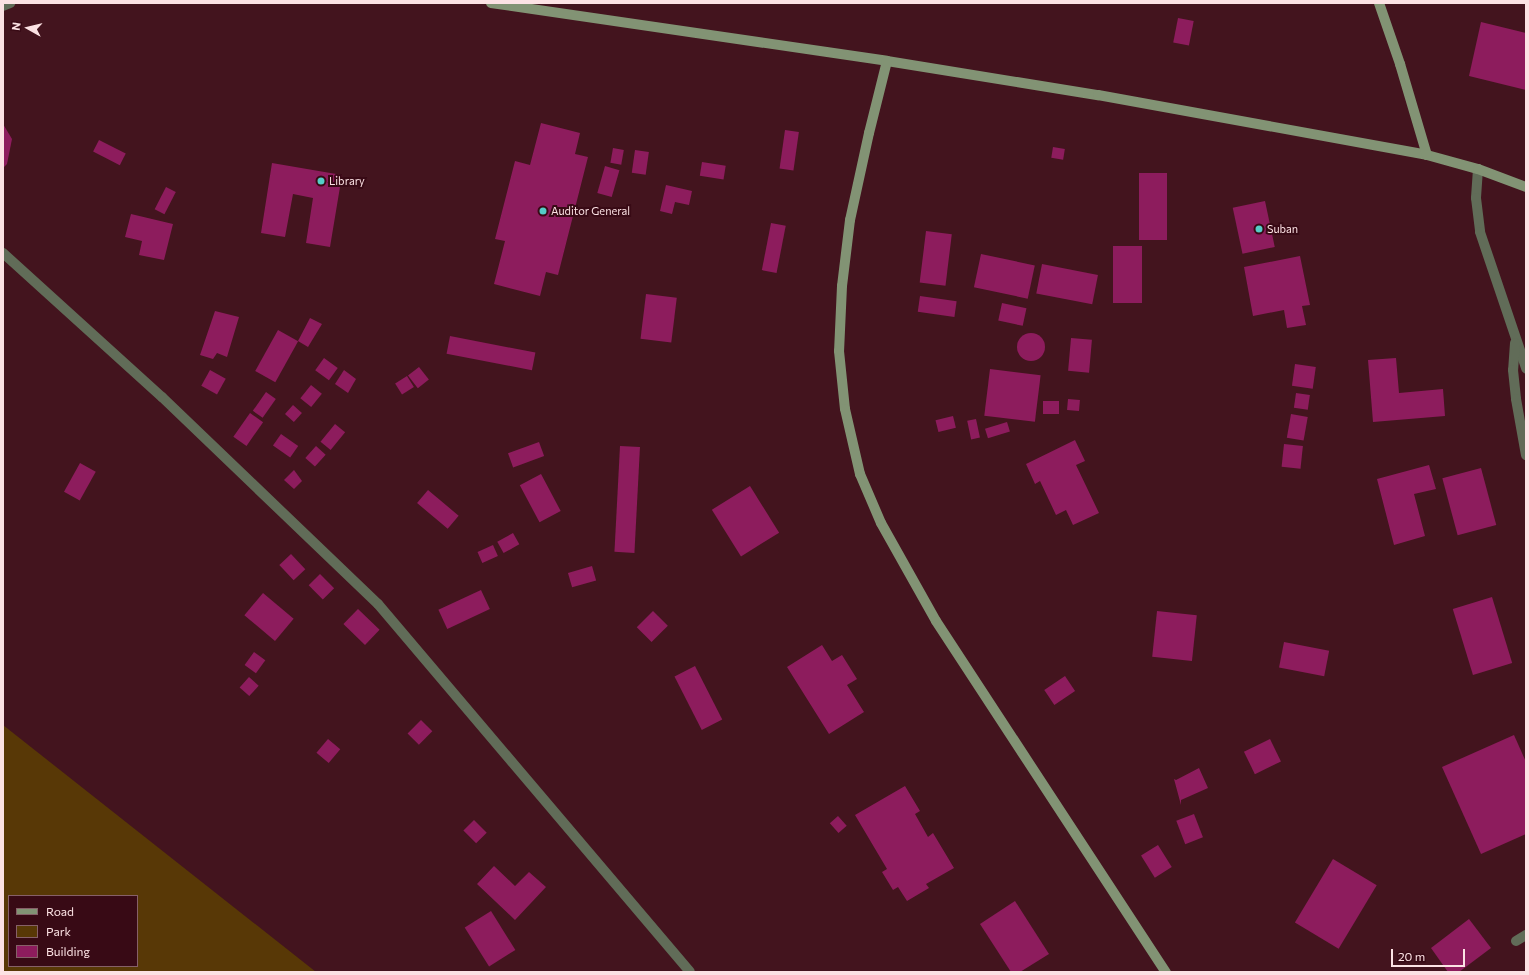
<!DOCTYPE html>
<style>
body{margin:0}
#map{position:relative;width:1529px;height:975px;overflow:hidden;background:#43141e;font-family:Commissioner,sans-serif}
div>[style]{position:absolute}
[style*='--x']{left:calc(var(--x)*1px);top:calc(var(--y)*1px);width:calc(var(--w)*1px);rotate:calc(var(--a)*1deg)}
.green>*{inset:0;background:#583806}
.building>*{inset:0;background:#8d1c5d;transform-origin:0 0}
.round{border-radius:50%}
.lane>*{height:10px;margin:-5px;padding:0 5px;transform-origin:5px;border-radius:5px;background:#616c58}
.street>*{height:10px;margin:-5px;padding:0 5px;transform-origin:5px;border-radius:5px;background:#616c58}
.secondary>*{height:10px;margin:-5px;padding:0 5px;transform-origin:5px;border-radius:5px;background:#829374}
.dots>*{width:11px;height:11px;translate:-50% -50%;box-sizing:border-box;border:2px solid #380a15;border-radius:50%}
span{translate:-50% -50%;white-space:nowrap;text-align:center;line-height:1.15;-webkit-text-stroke:4px #380a15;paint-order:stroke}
.poi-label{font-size:11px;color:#fce2e4}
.left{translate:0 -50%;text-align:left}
.frame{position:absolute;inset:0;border:4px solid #fce2e4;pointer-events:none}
.legend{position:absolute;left:8px;top:895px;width:130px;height:72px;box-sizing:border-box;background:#380a15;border:1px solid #866068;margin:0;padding:5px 7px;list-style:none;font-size:12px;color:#fce2e4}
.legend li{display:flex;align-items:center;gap:8px;height:20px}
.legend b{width:20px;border:1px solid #866068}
.north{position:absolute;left:8px;top:8px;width:40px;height:40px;-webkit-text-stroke:3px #380a15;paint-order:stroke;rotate:278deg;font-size:11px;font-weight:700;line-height:16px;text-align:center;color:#fce2e4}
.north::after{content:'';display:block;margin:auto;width:14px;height:18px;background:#fce2e4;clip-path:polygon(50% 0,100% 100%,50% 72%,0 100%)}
.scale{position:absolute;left:1391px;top:949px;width:74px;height:18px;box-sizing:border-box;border:2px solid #fce2e4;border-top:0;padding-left:5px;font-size:12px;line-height:14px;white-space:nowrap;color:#fce2e4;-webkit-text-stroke:3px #380a15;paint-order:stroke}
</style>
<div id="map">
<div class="green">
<i style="clip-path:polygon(evenodd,3px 725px,316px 972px,3px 972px,3px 725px,9px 896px,137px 896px,137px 966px,9px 966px,9px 896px)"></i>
</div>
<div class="building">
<i style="left:1178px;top:18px;width:16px;height:25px;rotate:11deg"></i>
<i style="clip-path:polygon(1481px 22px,1526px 33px,1526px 90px,1469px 76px)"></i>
<i style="clip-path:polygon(541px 123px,580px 133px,575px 154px,588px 157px,558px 275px,546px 272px,540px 296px,494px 284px,505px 241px,495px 239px,515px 161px,530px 165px)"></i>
<i style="clip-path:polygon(3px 124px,12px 139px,7px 164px,3px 168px)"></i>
<i style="left:785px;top:130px;width:14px;height:39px;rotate:8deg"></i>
<i style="left:99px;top:140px;width:30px;height:13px;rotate:27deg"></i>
<i style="left:1053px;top:147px;width:12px;height:11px;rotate:9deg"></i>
<i style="left:613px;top:148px;width:11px;height:15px;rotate:10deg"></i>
<i style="left:635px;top:150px;width:14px;height:23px;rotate:8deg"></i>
<i style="left:702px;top:162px;width:24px;height:14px;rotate:9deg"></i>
<i style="clip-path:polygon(272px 163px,342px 175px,330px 247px,306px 243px,313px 198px,293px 194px,285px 237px,261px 233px)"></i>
<i style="left:605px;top:166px;width:15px;height:28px;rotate:16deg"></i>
<i style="left:1139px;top:173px;width:28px;height:67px"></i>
<i style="clip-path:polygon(666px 185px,692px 191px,689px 205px,675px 202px,672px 214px,660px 211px)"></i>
<i style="left:166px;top:187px;width:11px;height:25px;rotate:27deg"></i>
<i style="left:1265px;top:201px;width:47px;height:33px;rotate:78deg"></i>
<i style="clip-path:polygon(131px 214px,173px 224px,164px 260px,139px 255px,142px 241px,125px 237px)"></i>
<i style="left:771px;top:223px;width:15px;height:48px;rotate:11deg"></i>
<i style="left:926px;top:231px;width:26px;height:52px;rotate:7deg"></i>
<i style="left:1113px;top:246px;width:29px;height:57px"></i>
<i style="left:981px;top:254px;width:55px;height:34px;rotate:12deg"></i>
<i style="clip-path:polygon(1300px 256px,1310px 305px,1302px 306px,1306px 325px,1287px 328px,1284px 310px,1253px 316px,1244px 267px)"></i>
<i style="left:1042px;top:264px;width:57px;height:30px;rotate:11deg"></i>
<i style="left:646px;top:294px;width:31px;height:45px;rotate:7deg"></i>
<i style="left:920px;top:296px;width:37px;height:16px;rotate:8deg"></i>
<i style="left:1002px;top:303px;width:25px;height:18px;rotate:12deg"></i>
<i style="clip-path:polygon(215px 311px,239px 317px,227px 357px,217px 353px,213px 359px,200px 355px)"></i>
<i style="clip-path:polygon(310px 318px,322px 324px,308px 347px,298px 341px)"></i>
<i style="left:278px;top:330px;width:23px;height:47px;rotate:29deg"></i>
<i class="round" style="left:1017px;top:333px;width:28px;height:28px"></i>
<i style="left:450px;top:336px;width:87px;height:18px;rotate:11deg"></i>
<i style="left:1071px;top:338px;width:21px;height:33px;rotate:5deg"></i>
<i style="left:324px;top:358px;width:17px;height:15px;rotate:36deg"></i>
<i style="clip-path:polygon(1396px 358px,1399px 393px,1443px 389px,1445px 416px,1373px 422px,1368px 360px)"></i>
<i style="left:1295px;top:364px;width:21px;height:22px;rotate:8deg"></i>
<i style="left:419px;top:367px;width:16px;height:14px;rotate:52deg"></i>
<i style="left:990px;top:369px;width:51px;height:47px;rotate:7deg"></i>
<i style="left:210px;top:370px;width:18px;height:18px;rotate:29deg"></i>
<i style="clip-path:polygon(344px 370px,356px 379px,348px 393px,335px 384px)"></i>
<i style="left:407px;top:376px;width:13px;height:14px;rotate:58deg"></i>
<i style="left:311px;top:385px;width:14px;height:17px;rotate:39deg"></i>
<i style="left:266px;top:392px;width:12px;height:23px;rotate:35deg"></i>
<i style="left:1296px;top:393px;width:14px;height:15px;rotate:8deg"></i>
<i style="left:1068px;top:399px;width:12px;height:11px;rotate:5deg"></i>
<i style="left:1043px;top:401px;width:16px;height:13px"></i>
<i style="left:293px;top:405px;width:12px;height:12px;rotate:42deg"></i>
<i style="left:250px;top:413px;width:16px;height:29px;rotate:35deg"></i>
<i style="left:1291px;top:414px;width:17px;height:24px;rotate:10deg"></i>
<i style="left:953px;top:416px;width:12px;height:18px;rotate:76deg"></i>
<i style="left:976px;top:419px;width:19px;height:9px;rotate:78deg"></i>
<i style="left:1007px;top:422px;width:10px;height:23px;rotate:73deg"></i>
<i style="left:335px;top:424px;width:13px;height:23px;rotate:39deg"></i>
<i style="left:281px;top:434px;width:21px;height:14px;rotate:35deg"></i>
<i style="clip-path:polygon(1075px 440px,1085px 461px,1076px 465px,1099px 513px,1073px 525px,1066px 510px,1056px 515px,1040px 481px,1035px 484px,1026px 464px)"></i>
<i style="left:539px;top:442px;width:15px;height:33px;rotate:70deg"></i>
<i style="left:1284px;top:444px;width:19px;height:23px;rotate:6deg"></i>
<i style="left:316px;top:446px;width:13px;height:16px;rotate:42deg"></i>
<i style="left:620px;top:446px;width:20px;height:106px;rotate:3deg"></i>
<i style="left:80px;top:463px;width:18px;height:33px;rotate:29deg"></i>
<i style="clip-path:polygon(1429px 465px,1436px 489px,1414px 494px,1425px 536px,1394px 545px,1377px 479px)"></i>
<i style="left:1481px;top:468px;width:59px;height:40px;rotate:75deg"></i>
<i style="clip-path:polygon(294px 470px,302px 481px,294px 489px,284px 480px)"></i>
<i style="left:541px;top:474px;width:42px;height:24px;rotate:62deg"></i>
<i style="left:750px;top:486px;width:55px;height:45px;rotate:58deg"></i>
<i style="left:428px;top:490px;width:40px;height:17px;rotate:40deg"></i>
<i style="left:513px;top:533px;width:13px;height:18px;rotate:61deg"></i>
<i style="left:493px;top:545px;width:12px;height:17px;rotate:66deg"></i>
<i style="left:291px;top:554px;width:21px;height:16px;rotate:47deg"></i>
<i style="left:592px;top:566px;width:15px;height:25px;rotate:74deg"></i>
<i style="left:320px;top:574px;width:20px;height:16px;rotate:45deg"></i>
<i style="left:481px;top:590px;width:21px;height:47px;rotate:65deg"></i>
<i style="left:263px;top:593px;width:40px;height:29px;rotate:40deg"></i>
<i style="left:1492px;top:597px;width:69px;height:41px;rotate:73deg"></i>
<i style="left:358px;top:609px;width:30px;height:21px;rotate:44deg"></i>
<i style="left:653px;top:611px;width:21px;height:23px;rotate:45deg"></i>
<i style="left:1157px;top:611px;width:40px;height:46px;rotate:6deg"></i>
<i style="left:1284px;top:642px;width:46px;height:26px;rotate:11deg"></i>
<i style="clip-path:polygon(822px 645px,832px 661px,842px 655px,857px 679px,847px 685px,864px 712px,829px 734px,787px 667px)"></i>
<i style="left:254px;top:652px;width:14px;height:16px;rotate:36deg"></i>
<i style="left:695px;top:666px;width:60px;height:23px;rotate:63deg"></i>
<i style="left:1065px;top:676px;width:18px;height:25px;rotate:56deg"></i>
<i style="left:249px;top:677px;width:13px;height:14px;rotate:42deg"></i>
<i style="left:421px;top:720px;width:16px;height:19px;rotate:45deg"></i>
<i style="clip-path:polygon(1514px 735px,1526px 762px,1526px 834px,1481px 854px,1442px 767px)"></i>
<i style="left:328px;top:739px;width:16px;height:18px;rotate:40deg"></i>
<i style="left:1270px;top:739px;width:25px;height:29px;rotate:64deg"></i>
<i style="clip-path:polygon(1199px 768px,1208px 788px,1181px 800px,1181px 805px,1174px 779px,1176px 780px)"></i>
<i style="clip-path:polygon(905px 786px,920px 811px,915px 814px,928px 837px,933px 833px,954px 868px,926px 884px,929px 888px,907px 901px,898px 887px,893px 890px,882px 872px,887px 869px,855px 815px)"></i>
<i style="left:1194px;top:814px;width:25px;height:19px;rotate:69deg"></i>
<i style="left:838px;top:816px;width:13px;height:11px;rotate:48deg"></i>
<i style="left:474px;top:820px;width:18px;height:15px;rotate:45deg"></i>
<i style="left:1158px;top:845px;width:26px;height:20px;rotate:58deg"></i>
<i style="left:1333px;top:859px;width:51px;height:74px;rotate:31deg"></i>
<i style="clip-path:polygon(494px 866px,515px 886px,529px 872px,546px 887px,515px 920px,477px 884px)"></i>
<i style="clip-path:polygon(1015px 901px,1049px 954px,1020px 972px,1011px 972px,980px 924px)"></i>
<i style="left:491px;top:911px;width:46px;height:31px;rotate:58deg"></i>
<i style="clip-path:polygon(1469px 919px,1491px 948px,1459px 972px,1448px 972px,1431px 948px)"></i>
</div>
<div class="lane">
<i style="--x:3;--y:6;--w:8;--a:-23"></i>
</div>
<div class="street">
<i style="--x:1478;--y:169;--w:29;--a:94"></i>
<i style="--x:1476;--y:198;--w:34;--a:83"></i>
<i style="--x:1480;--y:232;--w:144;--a:71.3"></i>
<i style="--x:3;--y:253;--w:215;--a:42.2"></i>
<i style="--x:162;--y:397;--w:299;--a:43.8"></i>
<i style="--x:378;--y:604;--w:482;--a:49.7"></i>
<i style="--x:1515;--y:343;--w:27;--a:94"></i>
<i style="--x:1513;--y:370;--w:29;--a:84"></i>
<i style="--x:1516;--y:399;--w:57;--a:79.9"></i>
<i style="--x:1516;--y:941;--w:12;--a:-31"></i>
</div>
<div class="secondary">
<i style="--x:491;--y:3;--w:400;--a:8.3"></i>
<i style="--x:887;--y:61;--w:214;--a:9.2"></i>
<i style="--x:1098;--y:95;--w:334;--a:10.3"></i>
<i style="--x:1427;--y:155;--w:53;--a:15.4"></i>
<i style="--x:1478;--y:169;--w:51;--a:20.6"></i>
<i style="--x:1379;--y:3;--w:65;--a:71"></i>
<i style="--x:1400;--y:64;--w:95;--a:73.5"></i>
<i style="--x:887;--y:61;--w:74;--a:104"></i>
<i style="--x:869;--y:133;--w:89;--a:102.3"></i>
<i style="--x:850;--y:220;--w:66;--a:96.9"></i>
<i style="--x:842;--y:286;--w:65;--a:92.6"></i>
<i style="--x:839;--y:351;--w:58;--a:84.1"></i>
<i style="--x:845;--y:409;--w:67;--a:77"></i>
<i style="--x:860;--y:474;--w:53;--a:66.8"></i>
<i style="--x:881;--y:523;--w:112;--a:60.7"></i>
<i style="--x:936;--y:621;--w:420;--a:56.8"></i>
</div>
<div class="dots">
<i style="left:321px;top:181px;background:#54cdc7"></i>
<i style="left:543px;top:211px;background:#54cdc7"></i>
<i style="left:1259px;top:229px;background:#54cdc7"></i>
</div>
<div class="poi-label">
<span class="left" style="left:329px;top:181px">Library</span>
<span class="left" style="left:551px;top:211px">Auditor General</span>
<span class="left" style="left:1267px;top:229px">Suban</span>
</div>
<div class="frame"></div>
<ul class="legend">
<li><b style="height:5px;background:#829374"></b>Road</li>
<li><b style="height:11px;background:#583806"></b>Park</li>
<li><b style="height:11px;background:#8d1c5d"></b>Building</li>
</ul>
<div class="north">N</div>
<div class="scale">20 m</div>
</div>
